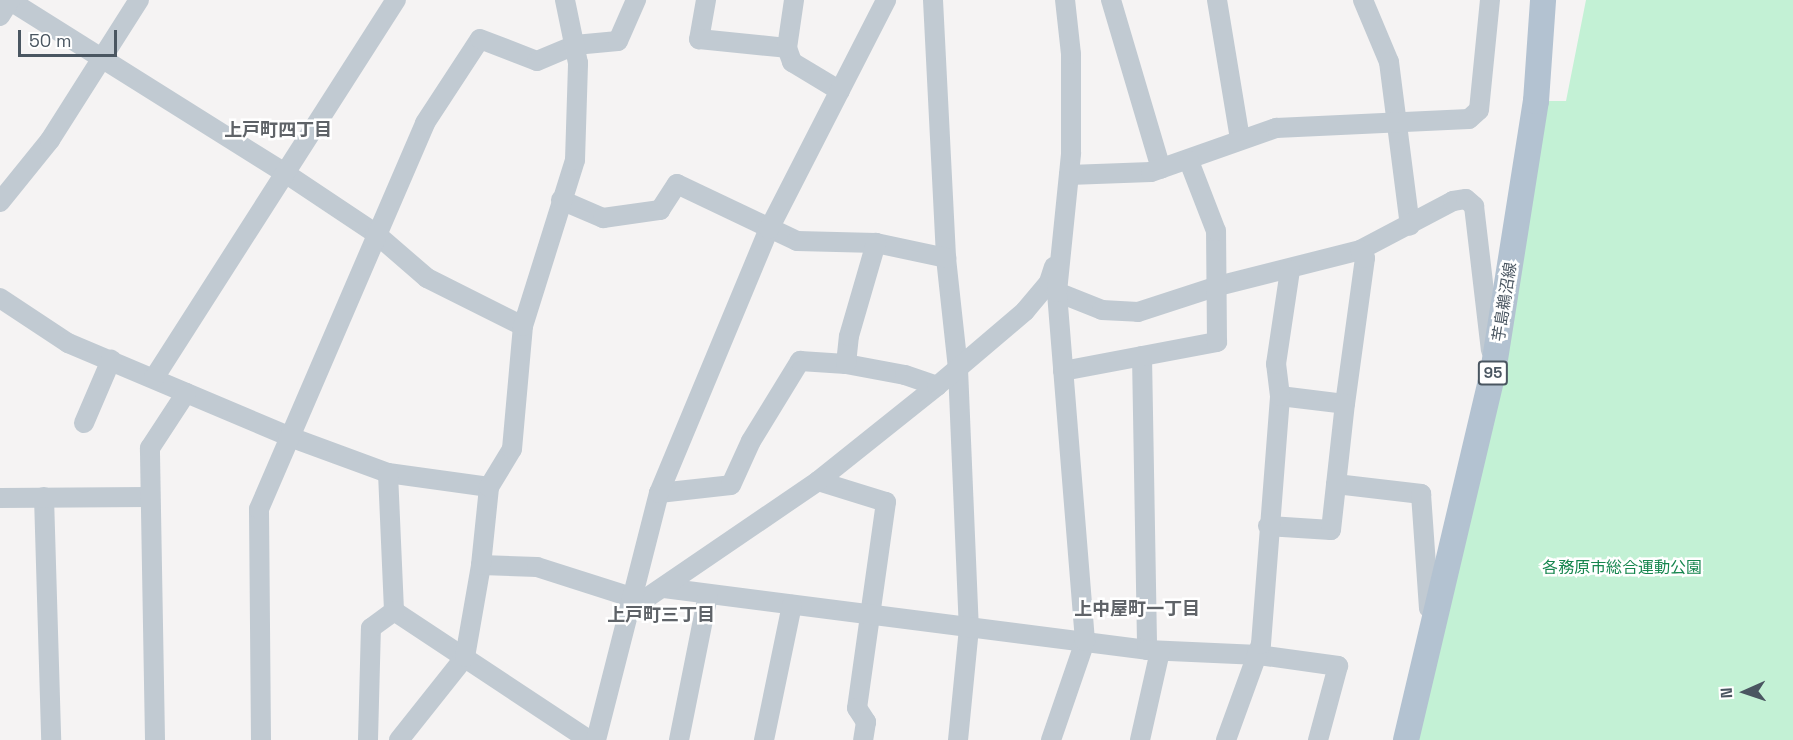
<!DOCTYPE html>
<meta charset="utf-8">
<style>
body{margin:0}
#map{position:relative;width:1793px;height:740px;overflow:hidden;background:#f5f3f3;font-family:"Space Grotesk","Noto Sans JP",sans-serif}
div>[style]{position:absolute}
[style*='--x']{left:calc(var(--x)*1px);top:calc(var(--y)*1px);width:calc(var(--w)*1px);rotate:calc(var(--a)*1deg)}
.green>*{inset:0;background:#c3f1d5}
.minor>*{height:20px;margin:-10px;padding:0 10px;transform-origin:10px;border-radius:10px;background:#c1cad2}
.major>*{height:26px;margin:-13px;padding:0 13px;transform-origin:13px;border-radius:13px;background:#b3c2d1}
span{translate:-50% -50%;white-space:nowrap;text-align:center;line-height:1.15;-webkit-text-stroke:5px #fff;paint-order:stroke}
.shield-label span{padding:2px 4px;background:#fff;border:2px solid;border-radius:4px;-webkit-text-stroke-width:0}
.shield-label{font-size:15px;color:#4a5661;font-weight:700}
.street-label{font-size:16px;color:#4a5661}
.park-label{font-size:16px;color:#17864f}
.neighbourhood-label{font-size:18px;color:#5f6368;font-weight:700}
.north{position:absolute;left:1715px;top:662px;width:60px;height:60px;-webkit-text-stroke:4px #fff;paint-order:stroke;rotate:267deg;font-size:16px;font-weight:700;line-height:24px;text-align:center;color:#4a5661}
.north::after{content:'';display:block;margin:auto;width:21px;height:27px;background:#4a5661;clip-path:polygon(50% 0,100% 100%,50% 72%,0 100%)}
.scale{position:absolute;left:18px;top:30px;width:99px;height:27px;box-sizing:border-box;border:3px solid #4a5661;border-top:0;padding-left:8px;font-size:18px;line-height:21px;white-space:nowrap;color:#4a5661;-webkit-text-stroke:4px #fff;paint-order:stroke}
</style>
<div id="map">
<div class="green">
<i style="clip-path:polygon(1586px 0,1793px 0,1793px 740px,1406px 740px,1536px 101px,1566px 101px)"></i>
</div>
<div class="minor">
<i style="--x:9;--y:0;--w:329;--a:32.1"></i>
<i style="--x:288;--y:175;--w:105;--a:33.7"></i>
<i style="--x:375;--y:233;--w:69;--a:40.9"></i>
<i style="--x:427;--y:278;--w:107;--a:26.6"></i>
<i style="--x:706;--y:0;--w:40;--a:100"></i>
<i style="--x:699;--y:39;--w:88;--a:5.8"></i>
<i style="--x:787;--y:48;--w:15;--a:70"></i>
<i style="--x:792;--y:62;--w:56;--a:31.1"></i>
<i style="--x:933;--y:0;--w:258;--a:87.1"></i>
<i style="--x:946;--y:258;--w:112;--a:83.8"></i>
<i style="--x:958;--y:369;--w:259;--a:87.6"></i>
<i style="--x:969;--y:628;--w:113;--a:95.6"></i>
<i style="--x:1111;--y:0;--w:176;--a:73.5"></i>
<i style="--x:1217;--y:0;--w:141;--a:80.6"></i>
<i style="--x:1363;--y:0;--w:67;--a:67.2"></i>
<i style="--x:1389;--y:62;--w:165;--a:82.7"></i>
<i style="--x:0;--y:16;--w:19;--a:-58"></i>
<i style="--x:787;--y:48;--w:49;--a:-81.7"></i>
<i style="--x:1069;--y:175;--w:82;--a:-2.1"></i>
<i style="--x:1151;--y:172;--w:133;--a:-19.4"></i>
<i style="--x:1276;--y:128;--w:193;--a:-2.7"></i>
<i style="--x:1469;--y:119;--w:13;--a:-42"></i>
<i style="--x:1479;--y:110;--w:111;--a:-84.3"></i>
<i style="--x:561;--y:200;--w:46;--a:23.2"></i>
<i style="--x:603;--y:218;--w:58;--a:-8"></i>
<i style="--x:660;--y:210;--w:31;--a:-57"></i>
<i style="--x:677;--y:184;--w:133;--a:25.4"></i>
<i style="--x:797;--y:241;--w:79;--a:1.5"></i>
<i style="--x:876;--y:243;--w:72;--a:12.1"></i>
<i style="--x:0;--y:202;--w:80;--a:-51.1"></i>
<i style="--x:50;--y:140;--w:166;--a:-57.6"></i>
<i style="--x:1057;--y:292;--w:48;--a:21.8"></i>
<i style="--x:1102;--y:310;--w:36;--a:3"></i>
<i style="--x:1138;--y:312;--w:84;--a:-18"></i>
<i style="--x:1218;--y:286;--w:146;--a:-14.2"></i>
<i style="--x:1360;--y:250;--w:105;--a:-27.8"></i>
<i style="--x:1453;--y:201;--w:13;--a:-9"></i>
<i style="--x:1466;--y:199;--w:11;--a:41"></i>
<i style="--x:1474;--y:206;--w:145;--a:83.3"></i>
<i style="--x:0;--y:298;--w:82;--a:33.5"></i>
<i style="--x:68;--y:343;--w:241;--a:22.9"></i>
<i style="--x:290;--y:437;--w:104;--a:20.2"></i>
<i style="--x:388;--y:473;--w:102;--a:7.9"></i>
<i style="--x:1142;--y:356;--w:294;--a:89"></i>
<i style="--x:846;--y:364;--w:60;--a:10.6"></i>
<i style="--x:905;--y:375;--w:34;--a:19"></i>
<i style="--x:1063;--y:371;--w:157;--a:-10.7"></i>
<i style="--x:1217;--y:342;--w:111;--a:-90.5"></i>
<i style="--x:1216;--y:231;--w:75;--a:-111.1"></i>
<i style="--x:154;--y:378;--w:449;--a:-57.4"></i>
<i style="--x:1280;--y:396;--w:65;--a:7"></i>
<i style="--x:1345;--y:404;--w:147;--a:-82.2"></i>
<i style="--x:1365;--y:258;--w:9;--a:-122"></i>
<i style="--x:84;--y:423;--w:69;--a:-66.8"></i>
<i style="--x:388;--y:473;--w:138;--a:87.5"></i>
<i style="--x:818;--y:481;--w:71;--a:17.2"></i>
<i style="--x:886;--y:502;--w:208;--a:98"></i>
<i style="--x:857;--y:708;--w:17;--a:57"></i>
<i style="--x:866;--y:722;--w:18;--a:99"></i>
<i style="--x:1336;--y:484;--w:86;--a:6.7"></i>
<i style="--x:1421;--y:494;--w:114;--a:86"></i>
<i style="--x:1429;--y:608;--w:9;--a:41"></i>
<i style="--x:659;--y:493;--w:72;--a:-6.3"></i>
<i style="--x:731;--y:485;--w:48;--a:-65.6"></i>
<i style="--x:751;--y:441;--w:94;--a:-58.5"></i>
<i style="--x:800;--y:361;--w:46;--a:3.7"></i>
<i style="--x:846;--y:364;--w:28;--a:-84"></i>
<i style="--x:849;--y:336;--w:97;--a:-73.8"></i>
<i style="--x:44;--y:497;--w:243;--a:88.3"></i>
<i style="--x:0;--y:498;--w:149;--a:-0.4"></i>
<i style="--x:1268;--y:526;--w:63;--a:3.6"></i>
<i style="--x:1331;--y:530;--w:127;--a:-83.7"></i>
<i style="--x:481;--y:565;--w:56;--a:2"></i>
<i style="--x:537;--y:567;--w:99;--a:17.7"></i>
<i style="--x:664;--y:588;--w:487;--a:7.3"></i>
<i style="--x:1147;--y:650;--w:112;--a:2.6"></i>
<i style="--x:1259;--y:655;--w:80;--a:7.9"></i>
<i style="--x:1338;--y:666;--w:77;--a:105.1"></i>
<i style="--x:629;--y:610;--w:229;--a:-34.3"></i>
<i style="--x:818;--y:481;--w:152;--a:-38.6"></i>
<i style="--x:937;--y:386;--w:116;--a:-40.4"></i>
<i style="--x:1025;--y:311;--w:38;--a:-50"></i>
<i style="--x:1049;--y:282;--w:16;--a:-72"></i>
<i style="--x:394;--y:611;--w:234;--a:33.5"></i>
<i style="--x:155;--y:740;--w:292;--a:-91"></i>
<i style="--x:150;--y:448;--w:66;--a:-56.8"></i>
<i style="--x:261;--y:740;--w:231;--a:-90.5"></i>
<i style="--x:259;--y:509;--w:420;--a:-66.7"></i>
<i style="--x:425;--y:123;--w:100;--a:-56.8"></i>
<i style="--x:480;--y:39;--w:61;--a:21.1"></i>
<i style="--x:537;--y:61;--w:41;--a:-22.8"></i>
<i style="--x:575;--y:45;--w:43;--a:-5.3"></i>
<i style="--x:618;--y:41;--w:45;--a:-66.3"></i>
<i style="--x:368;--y:740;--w:112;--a:-88.5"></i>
<i style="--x:371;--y:628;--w:29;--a:-36"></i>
<i style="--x:399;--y:740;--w:106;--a:-51.5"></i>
<i style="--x:465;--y:657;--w:93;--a:-80.1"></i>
<i style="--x:481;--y:565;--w:78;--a:-84.1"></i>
<i style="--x:489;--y:487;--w:44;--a:-58.8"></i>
<i style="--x:512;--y:449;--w:123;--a:-84.9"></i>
<i style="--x:523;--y:326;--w:174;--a:-72.6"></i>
<i style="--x:575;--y:160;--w:97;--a:-88.2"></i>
<i style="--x:578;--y:63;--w:64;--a:-101.7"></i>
<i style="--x:596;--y:740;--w:255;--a:-75.7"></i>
<i style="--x:659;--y:493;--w:286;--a:-67.4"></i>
<i style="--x:769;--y:229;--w:257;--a:-62.9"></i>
<i style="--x:679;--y:740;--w:148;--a:-78.7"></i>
<i style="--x:764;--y:740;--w:138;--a:-78.3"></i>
<i style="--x:1051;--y:740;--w:105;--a:-71"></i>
<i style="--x:1085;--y:641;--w:350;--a:-94.6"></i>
<i style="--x:1057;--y:292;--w:140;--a:-84.2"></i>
<i style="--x:1071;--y:153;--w:99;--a:-90"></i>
<i style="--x:1071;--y:54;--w:54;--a:-96.3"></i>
<i style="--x:1140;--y:740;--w:91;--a:-77.3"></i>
<i style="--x:1226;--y:740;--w:102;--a:-70"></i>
<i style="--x:1261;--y:644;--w:249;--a:-85.6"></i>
<i style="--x:1280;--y:396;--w:32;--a:-97"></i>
<i style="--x:1276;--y:364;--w:95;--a:-81.5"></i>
</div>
<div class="major">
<i style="--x:1406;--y:740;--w:378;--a:-76.7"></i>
<i style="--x:1493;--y:372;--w:274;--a:-81"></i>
<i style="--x:1536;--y:101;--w:101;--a:-86"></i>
</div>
<div class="shield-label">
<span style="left:1493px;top:373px">95</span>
</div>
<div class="street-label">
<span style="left:1505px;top:302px;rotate:-81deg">芋島鵜沼線</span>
</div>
<div class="park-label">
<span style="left:1622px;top:568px">各務原市総合運動公園</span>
</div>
<div class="neighbourhood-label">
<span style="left:278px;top:130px">上戸町四丁目</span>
<span style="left:1137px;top:609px">上中屋町一丁目</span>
<span style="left:661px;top:615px">上戸町三丁目</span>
</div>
<div class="north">N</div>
<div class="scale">50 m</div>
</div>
